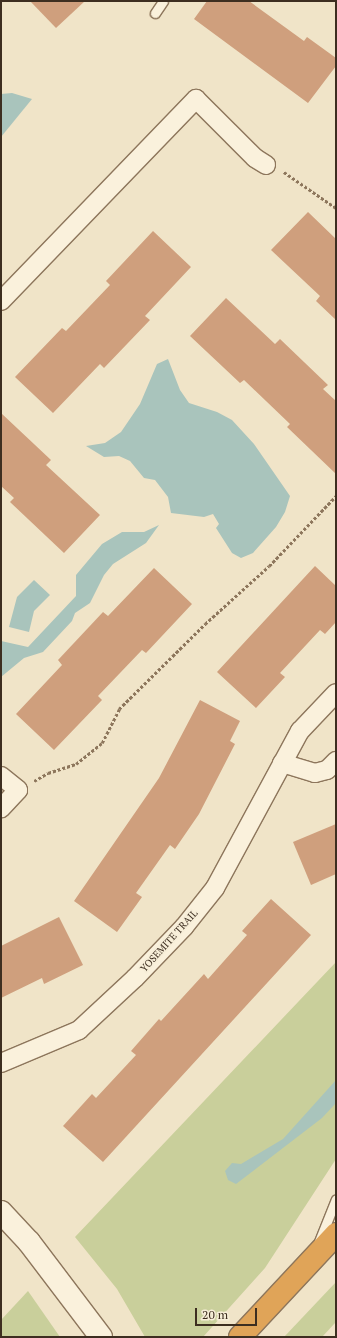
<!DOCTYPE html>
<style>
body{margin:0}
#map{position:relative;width:337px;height:1338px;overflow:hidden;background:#f0e4c8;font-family:"PT Serif",serif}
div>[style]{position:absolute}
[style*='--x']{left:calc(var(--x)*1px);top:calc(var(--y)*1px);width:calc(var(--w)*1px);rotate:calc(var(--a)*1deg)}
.green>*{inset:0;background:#c9cf9b}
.water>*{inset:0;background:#a9c4bc}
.building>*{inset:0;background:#cf9f7d}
.path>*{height:2.5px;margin-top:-1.25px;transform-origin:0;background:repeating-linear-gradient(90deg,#8d765c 0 3px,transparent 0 5px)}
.roads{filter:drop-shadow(1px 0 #8d765c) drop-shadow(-1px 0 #8d765c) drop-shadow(0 1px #8d765c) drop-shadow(0 -1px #8d765c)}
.lane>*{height:9px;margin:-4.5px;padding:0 4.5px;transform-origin:4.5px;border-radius:4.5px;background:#faf1dc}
.street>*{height:18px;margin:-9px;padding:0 9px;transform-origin:9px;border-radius:9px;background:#faf1dc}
.secondary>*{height:22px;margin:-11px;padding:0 11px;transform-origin:11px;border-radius:11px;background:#faf1dc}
.highway>*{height:22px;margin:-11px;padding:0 11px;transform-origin:11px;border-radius:11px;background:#e0a458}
span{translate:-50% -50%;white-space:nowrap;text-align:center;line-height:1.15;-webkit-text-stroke:3.5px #f7eed8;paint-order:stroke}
.street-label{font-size:10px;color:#3d2e20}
.frame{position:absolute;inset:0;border:2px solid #3d2e20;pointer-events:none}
.scale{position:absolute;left:195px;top:1308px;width:62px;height:18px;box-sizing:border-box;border:2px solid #3d2e20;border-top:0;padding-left:5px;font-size:12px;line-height:14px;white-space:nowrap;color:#3d2e20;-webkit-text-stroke:3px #f7eed8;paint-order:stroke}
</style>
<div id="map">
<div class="green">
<i style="clip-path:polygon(336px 962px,336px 1159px,265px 1268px,203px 1337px,145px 1337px,117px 1289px,75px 1237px)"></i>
<i style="clip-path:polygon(336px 1282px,336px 1322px,322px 1337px,284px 1337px)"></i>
<i style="clip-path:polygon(28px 1291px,60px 1337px,1px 1337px,1px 1320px)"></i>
</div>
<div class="water">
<i style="clip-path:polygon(12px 93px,32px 99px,1px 137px,1px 94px)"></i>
<i style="clip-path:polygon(168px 359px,180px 390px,189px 403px,217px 412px,232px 420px,254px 444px,290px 496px,285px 512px,276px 527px,253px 553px,241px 558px,232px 553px,216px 528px,219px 524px,213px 514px,204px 517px,171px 513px,168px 497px,155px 480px,144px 478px,130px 461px,119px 456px,104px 457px,86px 446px,105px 443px,121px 432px,140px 404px,157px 364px)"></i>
<i style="clip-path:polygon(159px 525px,146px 543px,113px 564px,104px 575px,90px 603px,75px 613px,72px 621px,43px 652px,24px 658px,1px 677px,1px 641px,28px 647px,76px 596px,76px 575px,102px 544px,122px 532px,144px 532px)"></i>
<i style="clip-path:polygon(34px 580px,50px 595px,34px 611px,29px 632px,9px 627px,17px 597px)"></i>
<i style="clip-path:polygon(336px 1080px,336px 1103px,322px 1118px,236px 1184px,228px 1180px,225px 1171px,232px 1163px,241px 1164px,283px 1139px)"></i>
</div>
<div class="building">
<i style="clip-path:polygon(30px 1px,85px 1px,56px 28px)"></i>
<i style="clip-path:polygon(207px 1px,249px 1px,304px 41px,307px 37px,336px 58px,336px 66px,308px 103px,194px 19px)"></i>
<i style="clip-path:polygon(308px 212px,336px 239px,336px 320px,316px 301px,320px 296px,271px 250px)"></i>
<i style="clip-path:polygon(153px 231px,191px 267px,145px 316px,150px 320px,104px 368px,100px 364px,53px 413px,15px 377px,62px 328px,66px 331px,110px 285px,106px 281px)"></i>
<i style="clip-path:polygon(226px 298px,275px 344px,280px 339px,328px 385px,323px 389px,336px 401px,336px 474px,287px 427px,290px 424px,244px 380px,240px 383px,190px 336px)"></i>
<i style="clip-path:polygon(1px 413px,51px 460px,46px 465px,100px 515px,64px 553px,10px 502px,14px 498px,1px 486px)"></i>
<i style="clip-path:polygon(315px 566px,336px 586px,336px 622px,325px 634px,320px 630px,280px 673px,285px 677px,256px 708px,217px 672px)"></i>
<i style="clip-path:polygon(154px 568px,192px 604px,146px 653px,142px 650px,98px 696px,102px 700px,54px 750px,16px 714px,62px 665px,58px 660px,103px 612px,108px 616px)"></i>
<i style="clip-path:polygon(200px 700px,240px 721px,230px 741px,235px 744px,199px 814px,175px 849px,170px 845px,136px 893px,142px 897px,117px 932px,74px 901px,159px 778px)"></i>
<i style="clip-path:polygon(336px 824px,336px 874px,311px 885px,293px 842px)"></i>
<i style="clip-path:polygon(271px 899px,311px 935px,103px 1162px,63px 1126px,92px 1094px,96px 1098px,136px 1055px,131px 1051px,159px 1019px,161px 1021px,204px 974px,208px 979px,247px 935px,242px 931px)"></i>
<i style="clip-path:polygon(59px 917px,83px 965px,44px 984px,42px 978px,1px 998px,1px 946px)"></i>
</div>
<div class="path">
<i style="--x:284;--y:172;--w:63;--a:34.7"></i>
<i style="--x:34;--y:781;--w:16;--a:-30"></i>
<i style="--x:48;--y:773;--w:29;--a:-18"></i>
<i style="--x:76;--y:764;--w:33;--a:-39"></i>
<i style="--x:102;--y:743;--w:38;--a:-63"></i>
<i style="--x:119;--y:709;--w:121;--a:-44.7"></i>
<i style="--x:205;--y:624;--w:86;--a:-42.2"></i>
<i style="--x:269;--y:566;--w:97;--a:-46.3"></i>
</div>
<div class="roads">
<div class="lane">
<i style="--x:155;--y:13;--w:14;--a:-56"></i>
<i style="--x:318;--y:1244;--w:48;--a:-68.2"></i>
</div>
<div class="street">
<i style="--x:1;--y:301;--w:281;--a:-46"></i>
<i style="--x:196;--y:99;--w:83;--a:45"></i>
<i style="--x:255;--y:158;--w:13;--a:32"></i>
<i style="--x:282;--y:763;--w:34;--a:17"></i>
<i style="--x:315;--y:773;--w:12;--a:-14"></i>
<i style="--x:327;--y:770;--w:13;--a:-45"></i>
<i style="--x:1;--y:776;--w:22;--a:39"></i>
<i style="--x:18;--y:790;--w:25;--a:133"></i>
<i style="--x:1;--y:1063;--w:85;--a:-22.9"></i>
<i style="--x:79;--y:1030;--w:76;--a:-42.9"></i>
<i style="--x:135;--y:978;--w:71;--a:-46.1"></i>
<i style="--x:184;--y:927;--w:50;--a:-51.5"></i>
<i style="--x:215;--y:888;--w:179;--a:-61.6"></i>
<i style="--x:300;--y:731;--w:52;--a:-46.5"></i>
</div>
<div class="secondary">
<i style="--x:1;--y:1212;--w:41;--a:47"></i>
<i style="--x:29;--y:1242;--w:119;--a:52.8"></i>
</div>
<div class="highway">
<i style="--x:240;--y:1337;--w:141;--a:-47"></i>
</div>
</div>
<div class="street-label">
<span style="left:169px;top:941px;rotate:-48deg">YOSEMITE TRAIL</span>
</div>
<div class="frame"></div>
<div class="scale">20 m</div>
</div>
